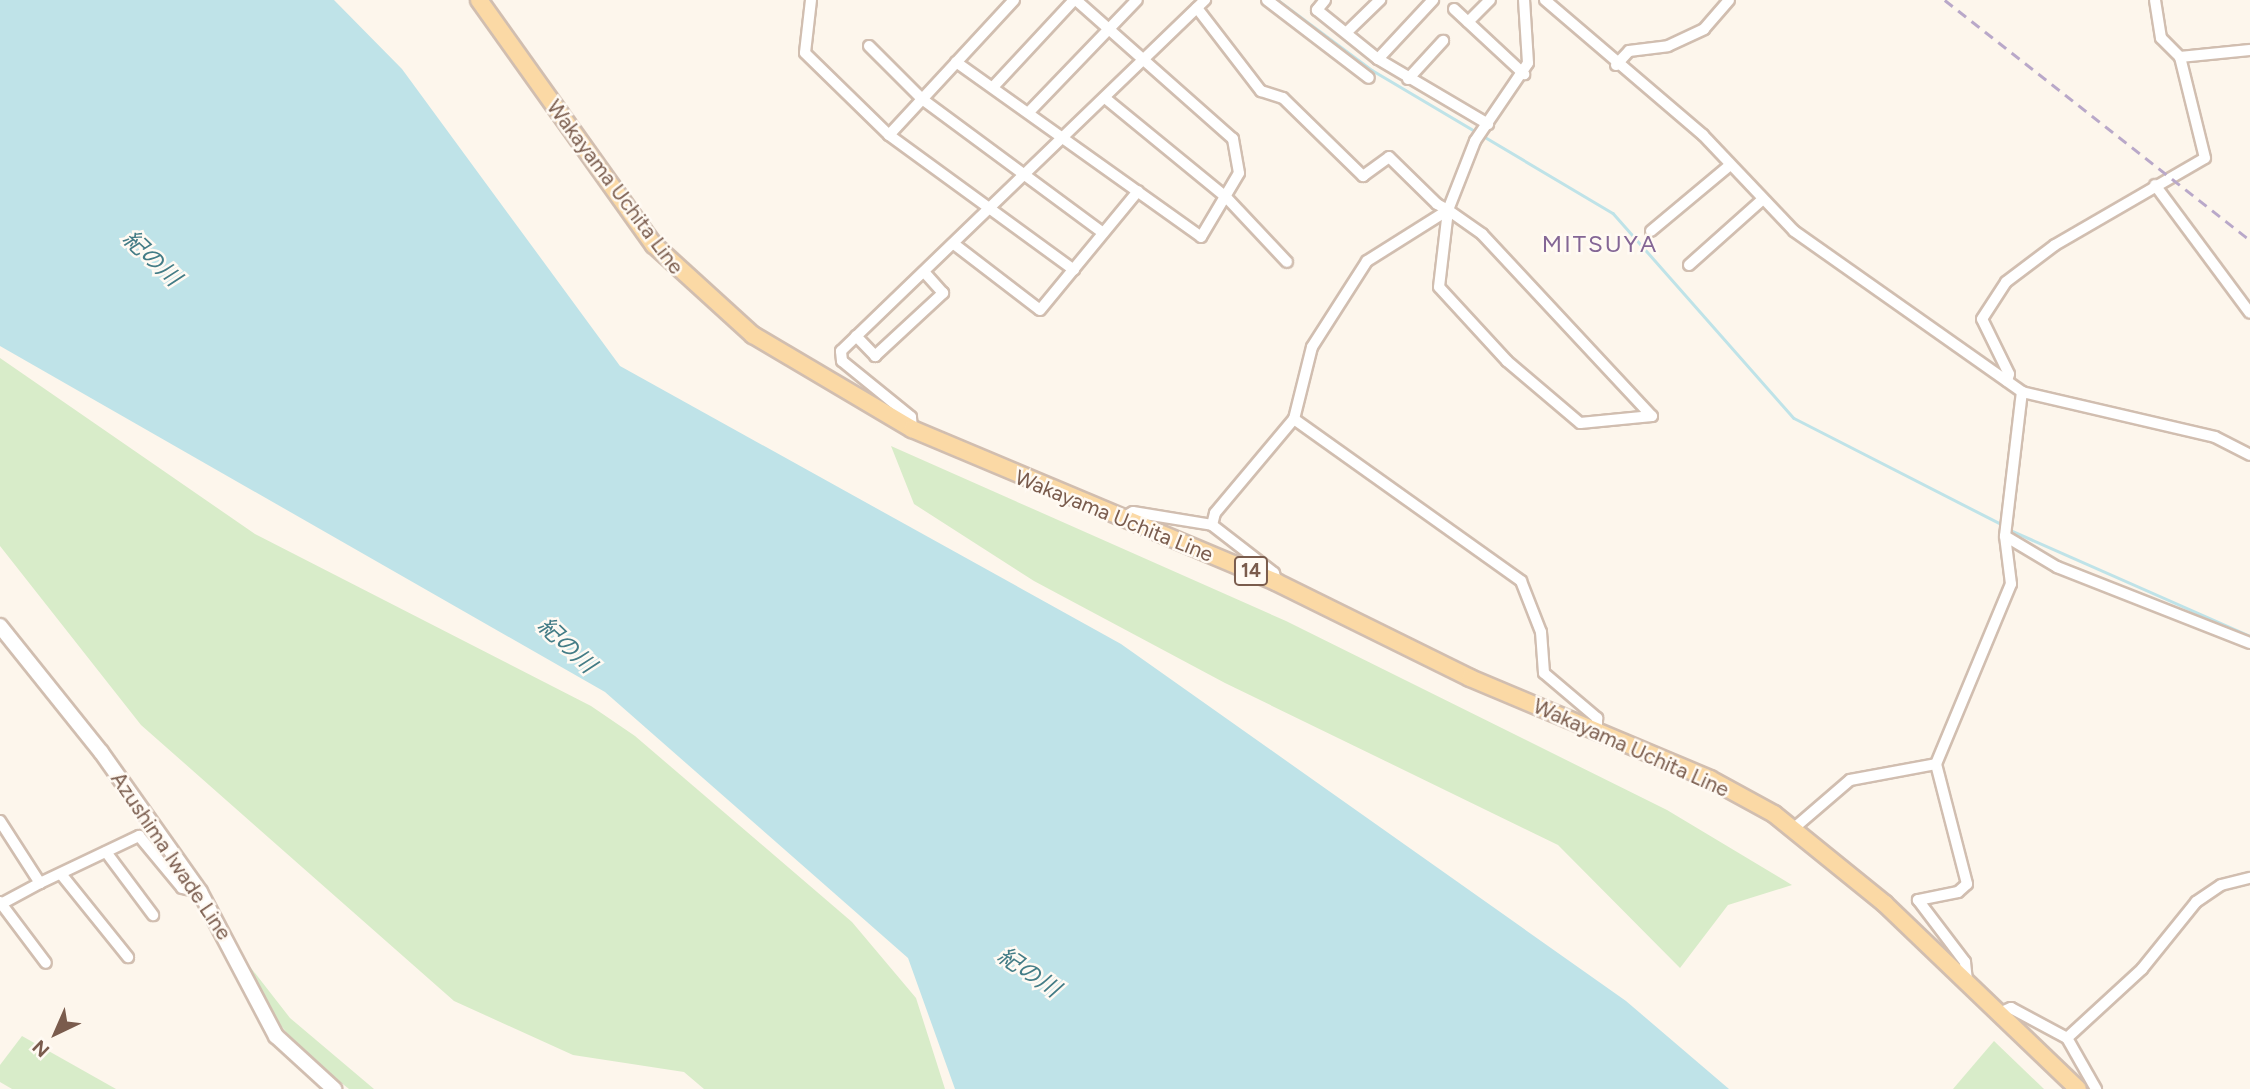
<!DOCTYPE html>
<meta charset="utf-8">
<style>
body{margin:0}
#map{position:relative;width:2250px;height:1089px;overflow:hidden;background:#fdf6ec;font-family:Figtree,"Noto Sans JP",sans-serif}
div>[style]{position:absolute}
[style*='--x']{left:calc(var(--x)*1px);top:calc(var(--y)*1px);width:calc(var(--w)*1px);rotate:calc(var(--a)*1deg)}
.green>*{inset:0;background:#d8ecc9}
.water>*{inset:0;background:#bfe3e8}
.stream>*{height:2.5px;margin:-1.25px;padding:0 1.25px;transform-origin:1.25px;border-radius:1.25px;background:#bfe3e8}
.roads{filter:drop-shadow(2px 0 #d1beb0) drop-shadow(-2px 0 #d1beb0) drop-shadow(0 2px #d1beb0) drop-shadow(0 -2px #d1beb0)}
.minor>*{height:10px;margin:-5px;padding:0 5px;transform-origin:5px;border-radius:5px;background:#fff}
.secondary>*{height:14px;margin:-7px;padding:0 7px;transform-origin:7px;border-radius:7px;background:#fff}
.primary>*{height:16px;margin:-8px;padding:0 8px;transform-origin:8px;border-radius:8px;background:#fbd9a5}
.rail>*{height:2.5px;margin-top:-1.25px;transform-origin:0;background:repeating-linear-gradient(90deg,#b9a8c9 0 10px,transparent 0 17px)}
span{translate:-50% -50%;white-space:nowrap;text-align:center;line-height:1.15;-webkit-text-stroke:5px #fffaf3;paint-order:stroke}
.shield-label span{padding:2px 5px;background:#fffaf3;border:2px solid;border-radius:5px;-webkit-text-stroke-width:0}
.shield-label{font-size:19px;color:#7a5c4d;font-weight:700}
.street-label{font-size:21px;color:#7a5c4d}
.water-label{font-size:23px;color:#437c86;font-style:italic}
.quarter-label{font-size:24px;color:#846695;letter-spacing:2px}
.north{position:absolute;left:21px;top:998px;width:70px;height:70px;-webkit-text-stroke:5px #fffaf3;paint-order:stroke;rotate:224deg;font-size:19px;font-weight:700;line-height:28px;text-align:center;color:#7a5c4d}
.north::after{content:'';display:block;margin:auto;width:24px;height:32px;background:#7a5c4d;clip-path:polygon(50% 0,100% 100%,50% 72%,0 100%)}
</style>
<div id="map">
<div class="green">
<i style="clip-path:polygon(0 358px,255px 534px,591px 706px,635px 736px,852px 922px,916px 998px,945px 1089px,704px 1089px,684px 1072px,573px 1055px,454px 1001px,141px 725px,0 546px)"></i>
<i style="clip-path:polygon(891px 446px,1286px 621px,1667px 810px,1792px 885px,1728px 905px,1680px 968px,1558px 845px,1225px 683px,1034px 581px,914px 504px)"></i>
<i style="clip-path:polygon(244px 959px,290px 1018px,374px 1089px,349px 1089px,304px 1053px,276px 1020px)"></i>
<i style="clip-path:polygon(22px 1036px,116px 1089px,12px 1089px,0 1082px,0 1065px)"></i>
<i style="clip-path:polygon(1994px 1041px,2044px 1089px,1953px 1089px)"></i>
</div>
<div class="water">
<i style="clip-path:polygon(0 0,334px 0,402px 69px,620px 366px,1121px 644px,1626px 1001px,1729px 1089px,955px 1089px,908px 958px,605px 692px,0 346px)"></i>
</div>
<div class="stream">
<i style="--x:1278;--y:0;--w:117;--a:36.7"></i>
<i style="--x:1372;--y:70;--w:280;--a:30.7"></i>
<i style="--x:1613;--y:213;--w:273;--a:48.6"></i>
<i style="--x:1794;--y:418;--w:237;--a:27.1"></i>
<i style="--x:2010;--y:530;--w:262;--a:23.8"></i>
</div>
<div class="roads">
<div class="minor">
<i style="--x:811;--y:0;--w:53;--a:96.5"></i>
<i style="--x:805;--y:53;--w:117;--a:44.3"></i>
<i style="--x:889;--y:135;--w:229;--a:36.1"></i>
<i style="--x:1267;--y:0;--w:128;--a:37.4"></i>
<i style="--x:1325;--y:0;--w:13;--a:129"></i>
<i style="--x:1317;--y:10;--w:78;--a:38.8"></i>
<i style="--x:1378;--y:59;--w:128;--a:30.6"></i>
<i style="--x:1545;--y:0;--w:208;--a:40.5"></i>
<i style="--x:1703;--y:135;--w:132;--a:46.5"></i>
<i style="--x:1794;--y:231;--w:279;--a:35.2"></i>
<i style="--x:2022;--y:392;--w:198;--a:13.1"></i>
<i style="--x:2215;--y:437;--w:39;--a:27"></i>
<i style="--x:1197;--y:8;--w:105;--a:52.4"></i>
<i style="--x:1261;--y:91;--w:23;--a:18"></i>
<i style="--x:1283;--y:98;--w:112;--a:44.3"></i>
<i style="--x:1363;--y:176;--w:32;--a:-36"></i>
<i style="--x:1389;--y:157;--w:67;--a:44.4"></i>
<i style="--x:1437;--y:204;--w:13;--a:29"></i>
<i style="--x:1448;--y:210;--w:42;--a:35.2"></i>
<i style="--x:1482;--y:234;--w:249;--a:47"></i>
<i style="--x:1652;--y:416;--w:72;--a:174.4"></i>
<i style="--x:1580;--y:423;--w:96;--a:-139.7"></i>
<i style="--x:1507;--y:361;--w:100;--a:-132.6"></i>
<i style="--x:1439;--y:287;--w:78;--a:-83.3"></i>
<i style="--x:1448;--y:210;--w:74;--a:-68.6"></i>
<i style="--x:1475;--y:141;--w:94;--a:-55.8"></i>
<i style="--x:1528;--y:63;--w:63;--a:-93.6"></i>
<i style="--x:1454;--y:9;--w:96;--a:42.9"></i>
<i style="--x:1468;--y:22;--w:31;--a:-45"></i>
<i style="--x:1348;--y:31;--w:45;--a:-44.1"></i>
<i style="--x:869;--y:46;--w:75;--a:45"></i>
<i style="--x:922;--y:99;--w:225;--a:36.5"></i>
<i style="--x:2180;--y:57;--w:70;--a:-5.7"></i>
<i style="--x:1378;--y:59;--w:81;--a:-47"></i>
<i style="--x:956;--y:62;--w:301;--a:35.5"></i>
<i style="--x:1201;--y:237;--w:74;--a:-59.3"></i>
<i style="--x:1239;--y:173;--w:35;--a:-100"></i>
<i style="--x:1233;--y:139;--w:210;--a:-138.5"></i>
<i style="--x:1616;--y:65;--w:19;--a:-47"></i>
<i style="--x:1629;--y:51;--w:39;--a:-7"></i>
<i style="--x:1668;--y:46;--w:40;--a:-25"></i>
<i style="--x:1704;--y:29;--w:38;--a:-49"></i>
<i style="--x:1408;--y:79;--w:52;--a:-47.4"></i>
<i style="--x:994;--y:86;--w:117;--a:-47.1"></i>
<i style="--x:1105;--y:98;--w:156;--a:39.3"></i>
<i style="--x:1226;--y:197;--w:89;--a:46.8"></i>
<i style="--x:1030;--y:111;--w:154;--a:-46.1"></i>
<i style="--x:889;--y:135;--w:184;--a:-47.2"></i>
<i style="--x:2155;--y:185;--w:159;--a:53.4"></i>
<i style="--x:1651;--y:231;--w:102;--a:-39.8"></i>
<i style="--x:954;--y:244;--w:108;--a:37.5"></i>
<i style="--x:1040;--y:310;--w:154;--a:-50.5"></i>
<i style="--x:1689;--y:265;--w:98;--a:-41.7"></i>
<i style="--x:856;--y:336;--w:28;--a:46"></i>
<i style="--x:875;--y:356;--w:93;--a:-42.8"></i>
<i style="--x:943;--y:293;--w:28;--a:-132"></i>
<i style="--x:2007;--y:381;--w:7;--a:-74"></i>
<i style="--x:2009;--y:374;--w:61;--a:-116.1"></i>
<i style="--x:1982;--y:319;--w:44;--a:-57"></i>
<i style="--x:2006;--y:282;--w:61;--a:-37.1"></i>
<i style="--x:2055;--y:245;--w:173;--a:-30.1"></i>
<i style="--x:2205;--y:158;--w:104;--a:-103.9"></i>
<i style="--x:2180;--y:57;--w:27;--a:-135"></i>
<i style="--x:2161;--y:38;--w:38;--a:-99"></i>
<i style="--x:1294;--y:419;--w:279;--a:35.5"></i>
<i style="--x:1521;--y:581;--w:55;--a:68.6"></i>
<i style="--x:1541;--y:632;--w:41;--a:85.8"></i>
<i style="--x:1544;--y:673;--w:70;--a:40.3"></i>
<i style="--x:1597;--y:718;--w:14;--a:90"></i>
<i style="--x:912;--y:429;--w:12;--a:-95"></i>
<i style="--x:911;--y:417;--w:89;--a:-140.9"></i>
<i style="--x:842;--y:361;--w:10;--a:-96"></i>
<i style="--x:841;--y:351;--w:506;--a:-43.96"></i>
<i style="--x:1124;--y:517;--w:10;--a:-29"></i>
<i style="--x:1133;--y:512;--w:80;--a:9.3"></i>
<i style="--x:1212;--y:525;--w:78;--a:37.7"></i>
<i style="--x:1274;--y:573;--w:8;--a:76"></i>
<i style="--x:1212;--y:525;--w:12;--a:-76"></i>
<i style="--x:1215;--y:513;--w:123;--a:-50"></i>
<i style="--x:1294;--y:419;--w:74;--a:-76"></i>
<i style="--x:1312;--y:347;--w:102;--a:-57.4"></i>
<i style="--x:1367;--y:261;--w:96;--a:-32.2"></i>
<i style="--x:2005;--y:536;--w:61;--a:30.8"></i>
<i style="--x:2057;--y:567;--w:207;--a:21.5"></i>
<i style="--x:1936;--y:764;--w:124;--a:75.5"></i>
<i style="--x:1967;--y:884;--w:12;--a:138"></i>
<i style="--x:1958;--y:892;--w:41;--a:168.7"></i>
<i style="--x:1918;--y:900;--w:78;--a:52.8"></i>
<i style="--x:1965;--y:962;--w:20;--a:84"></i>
<i style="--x:0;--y:821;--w:74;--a:57.2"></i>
<i style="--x:40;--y:883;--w:110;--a:-25.4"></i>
<i style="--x:139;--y:836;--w:67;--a:50.4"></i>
<i style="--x:182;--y:888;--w:18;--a:13"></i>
<i style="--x:1793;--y:829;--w:75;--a:-40.7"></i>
<i style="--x:1850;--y:780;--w:87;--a:-10.5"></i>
<i style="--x:1936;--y:764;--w:195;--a:-67.4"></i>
<i style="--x:2011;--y:584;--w:48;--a:-97.1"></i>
<i style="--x:2005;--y:536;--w:145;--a:-83.3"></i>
<i style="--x:106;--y:852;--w:79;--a:53.3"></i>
<i style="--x:61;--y:874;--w:107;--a:51.1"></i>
<i style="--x:0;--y:902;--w:76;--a:53"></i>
<i style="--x:1;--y:904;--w:44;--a:-28.3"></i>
<i style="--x:1999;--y:1013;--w:13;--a:-23"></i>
<i style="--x:2011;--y:1008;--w:64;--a:28.2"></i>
<i style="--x:2067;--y:1038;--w:59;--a:60.4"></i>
<i style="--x:2067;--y:1038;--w:102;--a:-42.6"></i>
<i style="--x:2142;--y:969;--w:86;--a:-51.1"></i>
<i style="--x:2196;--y:902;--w:30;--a:-34"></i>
<i style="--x:2221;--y:885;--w:30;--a:-14"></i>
</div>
<div class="secondary">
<i style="--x:0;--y:626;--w:161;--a:51.3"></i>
<i style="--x:101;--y:752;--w:171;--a:54.7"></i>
<i style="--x:200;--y:892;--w:163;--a:62.2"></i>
<i style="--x:276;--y:1036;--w:79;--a:42.4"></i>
</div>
<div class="primary">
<i style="--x:479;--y:0;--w:301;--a:54.5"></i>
<i style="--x:654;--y:245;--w:134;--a:42.3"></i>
<i style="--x:753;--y:335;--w:185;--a:30.6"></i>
<i style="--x:912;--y:429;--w:395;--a:22.8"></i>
<i style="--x:1276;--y:582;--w:216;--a:26.3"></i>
<i style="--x:1470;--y:678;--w:260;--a:22.8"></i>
<i style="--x:1710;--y:779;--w:73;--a:28.7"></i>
<i style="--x:1774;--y:814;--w:143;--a:39"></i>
<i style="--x:1885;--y:904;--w:267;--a:43.8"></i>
</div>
</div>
<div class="rail">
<i style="--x:1945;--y:0;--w:388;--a:38.2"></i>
</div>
<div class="shield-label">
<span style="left:1251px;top:571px">14</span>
</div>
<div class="street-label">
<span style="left:615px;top:187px;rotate:53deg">Wakayama Uchita Line</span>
<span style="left:1114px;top:516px;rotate:22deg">Wakayama Uchita Line</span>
<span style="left:1631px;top:748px;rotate:24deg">Wakayama Uchita Line</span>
<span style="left:171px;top:856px;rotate:56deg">Azushima Iwade Line</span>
</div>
<div class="water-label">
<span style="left:152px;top:258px;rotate:43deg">紀の川</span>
<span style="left:567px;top:645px;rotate:43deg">紀の川</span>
<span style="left:1029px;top:972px;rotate:34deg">紀の川</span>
</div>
<div class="quarter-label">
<span style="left:1600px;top:244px">MITSUYA</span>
</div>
<div class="north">N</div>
</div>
